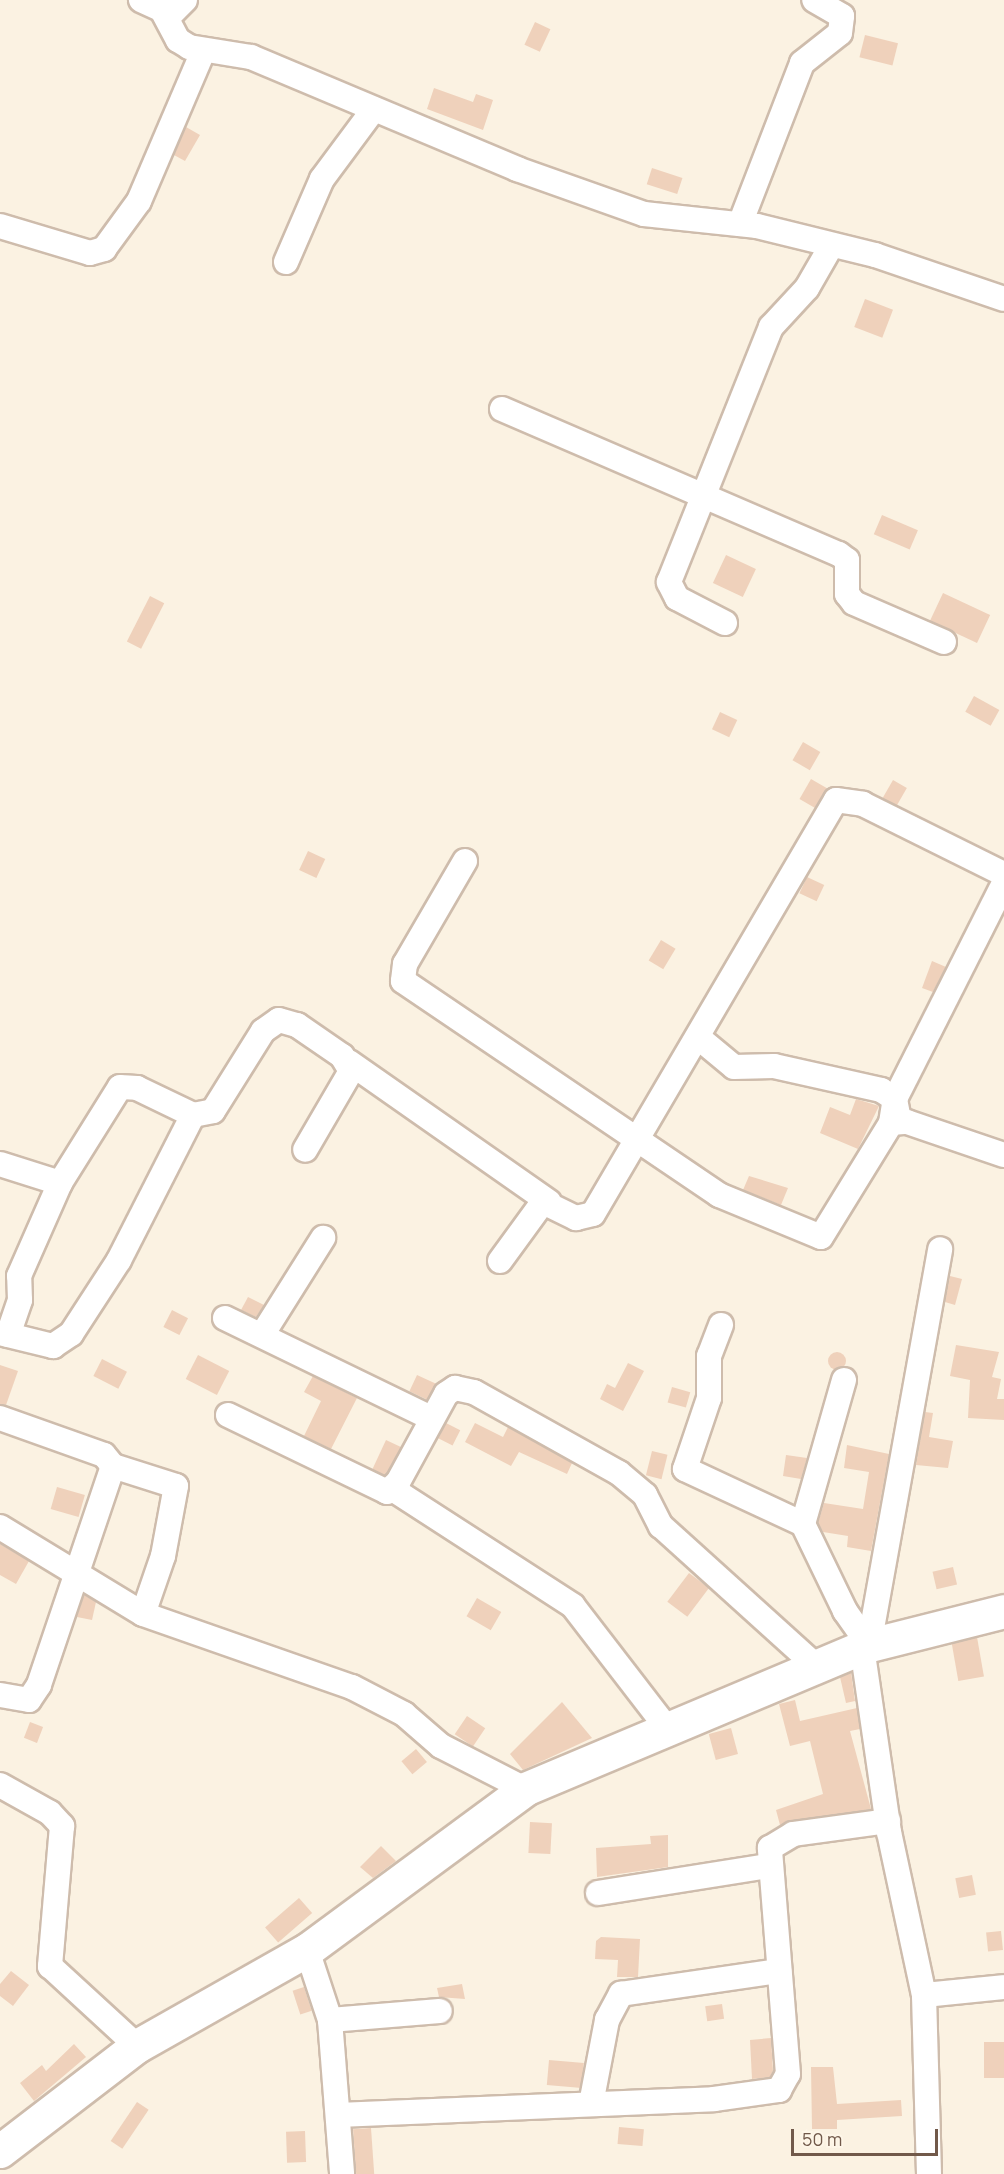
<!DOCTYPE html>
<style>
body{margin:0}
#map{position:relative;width:1004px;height:2174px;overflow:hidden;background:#fbf2e2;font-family:Manrope,sans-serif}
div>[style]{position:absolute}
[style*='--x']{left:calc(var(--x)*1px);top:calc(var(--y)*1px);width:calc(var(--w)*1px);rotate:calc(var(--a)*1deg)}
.building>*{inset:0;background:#efd1bb;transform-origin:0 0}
.round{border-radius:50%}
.roads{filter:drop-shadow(2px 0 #cebcac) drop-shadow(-2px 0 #cebcac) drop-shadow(0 2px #cebcac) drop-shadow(0 -2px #cebcac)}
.street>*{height:24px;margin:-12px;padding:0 12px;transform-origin:12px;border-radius:12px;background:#fff}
.secondary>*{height:33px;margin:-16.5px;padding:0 16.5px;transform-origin:16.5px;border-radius:16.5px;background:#fff}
span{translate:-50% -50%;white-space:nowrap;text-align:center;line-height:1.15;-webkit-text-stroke:5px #fef6e8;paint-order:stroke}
.scale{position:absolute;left:791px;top:2129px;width:147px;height:27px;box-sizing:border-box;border:3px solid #71594a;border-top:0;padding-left:8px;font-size:18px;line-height:21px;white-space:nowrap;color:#71594a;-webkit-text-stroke:4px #fef6e8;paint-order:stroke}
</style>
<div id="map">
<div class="building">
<i style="left:535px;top:22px;width:17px;height:25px;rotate:25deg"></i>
<i style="left:865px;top:35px;width:34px;height:23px;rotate:14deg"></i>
<i style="clip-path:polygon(434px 88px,473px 102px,476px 94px,493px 100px,483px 130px,427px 109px)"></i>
<i style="clip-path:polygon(186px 127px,200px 135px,185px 161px,174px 155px)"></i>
<i style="left:652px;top:168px;width:32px;height:17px;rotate:18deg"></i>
<i style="left:865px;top:299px;width:30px;height:30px;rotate:21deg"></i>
<i style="left:882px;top:515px;width:39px;height:21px;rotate:23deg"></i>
<i style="left:726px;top:555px;width:33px;height:31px;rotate:25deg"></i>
<i style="left:943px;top:593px;width:52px;height:31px;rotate:25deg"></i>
<i style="left:150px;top:596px;width:16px;height:51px;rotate:27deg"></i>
<i style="left:974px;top:696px;width:29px;height:18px;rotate:29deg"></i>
<i style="left:720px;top:712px;width:19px;height:19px;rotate:25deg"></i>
<i style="left:803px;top:742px;width:20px;height:21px;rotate:30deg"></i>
<i style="left:811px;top:779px;width:20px;height:23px;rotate:30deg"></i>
<i style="left:893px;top:780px;width:16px;height:21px;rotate:30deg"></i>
<i style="left:308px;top:851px;width:19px;height:21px;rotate:25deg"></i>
<i style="left:807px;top:877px;width:19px;height:18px;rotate:25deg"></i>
<i style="left:661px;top:940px;width:17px;height:24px;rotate:31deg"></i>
<i style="clip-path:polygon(932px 961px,946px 967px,933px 992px,922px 988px)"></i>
<i style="clip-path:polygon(856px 1099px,879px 1106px,858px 1149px,820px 1133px,830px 1107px,850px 1115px)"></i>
<i style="clip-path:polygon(749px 1176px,788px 1188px,781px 1205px,743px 1190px)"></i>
<i style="clip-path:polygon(950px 1276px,962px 1279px,955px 1305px,945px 1302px)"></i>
<i style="clip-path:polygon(248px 1297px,264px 1305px,256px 1317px,241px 1310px)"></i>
<i style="left:172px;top:1310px;width:18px;height:19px;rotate:27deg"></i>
<i style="clip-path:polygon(956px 1345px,999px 1352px,992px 1377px,1001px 1379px,997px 1399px,1004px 1399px,1004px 1420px,968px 1418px,970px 1380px,950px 1376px)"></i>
<i class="round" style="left:828px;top:1352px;width:18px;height:18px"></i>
<i style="left:198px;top:1355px;width:35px;height:27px;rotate:27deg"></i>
<i style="left:102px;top:1359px;width:28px;height:19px;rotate:27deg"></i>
<i style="clip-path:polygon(628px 1363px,644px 1371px,623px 1411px,600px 1399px,607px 1384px,615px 1388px)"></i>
<i style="clip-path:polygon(0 1365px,18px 1371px,6px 1405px,0 1404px)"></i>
<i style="left:417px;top:1375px;width:21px;height:18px;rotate:25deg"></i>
<i style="clip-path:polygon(313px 1376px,357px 1398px,331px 1449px,304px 1436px,321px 1401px,304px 1392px)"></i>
<i style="left:672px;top:1387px;width:19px;height:16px;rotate:16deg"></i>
<i style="clip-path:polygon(925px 1412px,933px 1413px,929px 1437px,953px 1441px,948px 1468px,916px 1465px)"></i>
<i style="left:446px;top:1423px;width:16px;height:17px;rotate:27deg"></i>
<i style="clip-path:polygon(475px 1423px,503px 1437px,508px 1427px,572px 1463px,567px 1474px,519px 1452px,511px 1466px,465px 1442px)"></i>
<i style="left:386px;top:1440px;width:17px;height:33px;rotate:25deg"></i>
<i style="clip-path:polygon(847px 1445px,889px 1454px,871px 1551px,847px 1547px,848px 1536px,823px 1532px,818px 1523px,824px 1503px,863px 1509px,869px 1472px,844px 1468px)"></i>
<i style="left:652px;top:1451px;width:16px;height:25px;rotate:14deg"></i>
<i style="clip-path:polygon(786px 1455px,807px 1458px,801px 1479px,783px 1476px)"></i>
<i style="left:57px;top:1487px;width:29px;height:23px;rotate:16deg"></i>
<i style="clip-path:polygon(0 1544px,29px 1561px,16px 1584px,0 1575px)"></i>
<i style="left:953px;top:1567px;width:18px;height:21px;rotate:77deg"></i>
<i style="left:689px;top:1573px;width:25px;height:36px;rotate:37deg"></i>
<i style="clip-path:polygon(84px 1595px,96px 1602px,92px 1620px,77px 1617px)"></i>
<i style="left:477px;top:1598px;width:28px;height:21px;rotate:30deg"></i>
<i style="left:977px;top:1637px;width:40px;height:26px;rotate:80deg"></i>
<i style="clip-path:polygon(851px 1672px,855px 1701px,846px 1703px,840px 1677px)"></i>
<i style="clip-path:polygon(795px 1700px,800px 1721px,857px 1708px,860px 1729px,850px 1731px,871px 1809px,780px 1825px,776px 1810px,823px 1794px,810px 1741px,790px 1746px,779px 1704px)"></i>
<i style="clip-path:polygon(562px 1702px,592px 1738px,523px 1770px,510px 1754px)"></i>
<i style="left:467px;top:1716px;width:22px;height:22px;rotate:34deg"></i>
<i style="left:30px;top:1722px;width:14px;height:17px;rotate:21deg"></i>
<i style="left:731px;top:1728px;width:27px;height:23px;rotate:75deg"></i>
<i style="left:416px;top:1749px;width:17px;height:19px;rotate:50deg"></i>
<i style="left:530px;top:1822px;width:22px;height:31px;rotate:3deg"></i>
<i style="clip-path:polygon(668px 1835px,668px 1867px,597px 1877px,596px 1848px,651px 1844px,650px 1836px)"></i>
<i style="clip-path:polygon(381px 1846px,396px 1861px,373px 1878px,360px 1867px)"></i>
<i style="left:972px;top:1875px;width:20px;height:17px;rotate:79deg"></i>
<i style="left:299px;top:1898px;width:20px;height:45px;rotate:49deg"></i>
<i style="left:1001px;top:1931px;width:19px;height:15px;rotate:84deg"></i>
<i style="clip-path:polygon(601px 1937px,640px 1939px,638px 1977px,617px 1977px,618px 1960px,595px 1959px,596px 1941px)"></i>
<i style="clip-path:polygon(11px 1971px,29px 1985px,13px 2006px,0 1996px,0 1984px)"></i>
<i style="clip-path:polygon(462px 1984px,465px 1999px,439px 1997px,437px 1988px)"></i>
<i style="left:304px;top:1987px;width:25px;height:12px;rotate:72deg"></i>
<i style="left:722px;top:2004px;width:15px;height:17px;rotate:82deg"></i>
<i style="clip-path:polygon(771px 2038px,773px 2071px,770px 2077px,752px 2079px,750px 2040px)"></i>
<i style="left:1004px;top:2042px;width:36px;height:20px;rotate:90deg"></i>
<i style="clip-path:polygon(74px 2044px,86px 2057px,34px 2101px,20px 2083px,42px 2065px,46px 2071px)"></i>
<i style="left:549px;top:2060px;width:35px;height:25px;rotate:5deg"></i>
<i style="clip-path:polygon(811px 2067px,833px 2067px,837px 2104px,901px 2100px,902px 2116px,837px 2120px,837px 2129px,812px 2129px)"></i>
<i style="left:137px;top:2102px;width:14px;height:47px;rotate:34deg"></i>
<i style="left:619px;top:2127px;width:25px;height:17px;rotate:5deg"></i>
<i style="left:371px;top:2128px;width:46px;height:18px;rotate:86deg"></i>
<i style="left:305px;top:2131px;width:31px;height:19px;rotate:88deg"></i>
</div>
<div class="roads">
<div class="street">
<i style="--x:141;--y:0;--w:23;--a:25"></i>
<i style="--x:162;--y:10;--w:34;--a:62"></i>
<i style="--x:178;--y:40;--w:13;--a:32"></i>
<i style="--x:189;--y:47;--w:63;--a:9.2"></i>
<i style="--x:251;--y:57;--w:289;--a:22.8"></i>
<i style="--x:517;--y:169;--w:135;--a:19.5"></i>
<i style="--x:644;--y:214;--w:114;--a:6.1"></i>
<i style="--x:757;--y:226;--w:122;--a:13.8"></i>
<i style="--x:875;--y:255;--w:136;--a:18.8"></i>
<i style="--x:168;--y:17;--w:24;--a:-45"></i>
<i style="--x:740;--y:224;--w:173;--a:-68.9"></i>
<i style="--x:802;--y:63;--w:48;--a:-38.3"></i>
<i style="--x:840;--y:33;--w:17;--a:-83"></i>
<i style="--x:842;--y:16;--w:32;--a:-150"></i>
<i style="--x:0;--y:226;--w:94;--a:16.7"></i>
<i style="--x:90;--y:253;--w:15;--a:-16"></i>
<i style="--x:104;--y:249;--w:59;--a:-53.9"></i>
<i style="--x:139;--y:201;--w:162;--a:-66.8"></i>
<i style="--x:286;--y:262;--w:90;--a:-66.6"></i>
<i style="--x:322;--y:179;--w:87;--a:-53.4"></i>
<i style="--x:502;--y:409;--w:367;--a:23.3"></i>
<i style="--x:839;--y:554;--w:10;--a:37"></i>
<i style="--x:847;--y:560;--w:34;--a:90"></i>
<i style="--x:847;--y:594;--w:11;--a:52"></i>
<i style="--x:854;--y:603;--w:98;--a:23.4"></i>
<i style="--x:725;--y:623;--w:54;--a:-152.5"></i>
<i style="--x:677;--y:598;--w:18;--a:-117"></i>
<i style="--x:669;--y:582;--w:275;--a:-68.2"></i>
<i style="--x:771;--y:327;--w:53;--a:-47.3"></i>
<i style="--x:807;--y:288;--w:46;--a:-60.1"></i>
<i style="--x:465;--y:861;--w:119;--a:120.2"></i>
<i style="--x:405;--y:964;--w:17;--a:97"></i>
<i style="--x:403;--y:981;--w:382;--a:34.1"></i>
<i style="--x:719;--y:1195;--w:110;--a:22.4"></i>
<i style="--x:821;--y:1237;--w:134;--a:-58.4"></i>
<i style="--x:891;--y:1123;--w:16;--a:-4"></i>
<i style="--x:907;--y:1122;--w:102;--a:18.8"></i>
<i style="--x:699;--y:1038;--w:45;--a:39.6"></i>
<i style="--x:734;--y:1067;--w:40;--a:-1.4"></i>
<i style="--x:774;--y:1066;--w:110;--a:12.6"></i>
<i style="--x:881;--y:1090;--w:17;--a:33"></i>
<i style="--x:895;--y:1099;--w:16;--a:79"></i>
<i style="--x:349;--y:1062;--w:244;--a:35"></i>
<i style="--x:891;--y:1123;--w:24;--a:-81"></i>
<i style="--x:895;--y:1099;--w:242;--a:-63.2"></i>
<i style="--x:0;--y:1164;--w:63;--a:17.6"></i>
<i style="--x:60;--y:1183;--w:113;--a:-58"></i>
<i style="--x:120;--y:1087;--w:17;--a:3"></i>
<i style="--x:137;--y:1088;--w:62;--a:25.7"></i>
<i style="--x:193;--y:1115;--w:20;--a:-11"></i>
<i style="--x:213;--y:1111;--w:94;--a:-58"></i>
<i style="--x:263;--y:1031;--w:19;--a:-35"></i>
<i style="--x:279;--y:1020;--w:19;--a:16"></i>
<i style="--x:297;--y:1025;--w:55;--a:34.6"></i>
<i style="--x:342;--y:1056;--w:17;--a:59"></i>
<i style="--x:351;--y:1071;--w:91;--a:120.2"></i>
<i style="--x:500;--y:1261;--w:73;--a:-53.9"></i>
<i style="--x:543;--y:1202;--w:37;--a:26"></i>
<i style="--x:576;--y:1218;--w:17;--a:-13"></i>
<i style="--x:593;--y:1214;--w:480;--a:-59.6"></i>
<i style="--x:836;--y:800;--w:27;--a:8"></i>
<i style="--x:863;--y:804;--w:157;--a:26.4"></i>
<i style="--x:225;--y:1318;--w:229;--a:25.9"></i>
<i style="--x:721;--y:1325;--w:33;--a:111"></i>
<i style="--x:709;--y:1356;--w:42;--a:90"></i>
<i style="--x:709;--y:1398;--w:75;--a:108.7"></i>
<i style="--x:685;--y:1469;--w:130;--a:25"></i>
<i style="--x:0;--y:1333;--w:55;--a:13.8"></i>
<i style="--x:53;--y:1346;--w:22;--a:-34"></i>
<i style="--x:71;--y:1334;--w:88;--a:-57"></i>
<i style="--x:119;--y:1260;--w:163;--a:-63"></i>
<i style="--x:8;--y:1335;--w:37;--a:-71"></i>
<i style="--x:20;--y:1300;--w:24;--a:-92"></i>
<i style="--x:19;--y:1276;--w:102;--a:-66.2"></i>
<i style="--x:262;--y:1335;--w:115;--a:-57.8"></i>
<i style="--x:844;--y:1380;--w:150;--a:105.9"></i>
<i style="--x:803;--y:1524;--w:97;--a:64.2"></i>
<i style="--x:845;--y:1611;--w:42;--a:54.8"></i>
<i style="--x:228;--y:1415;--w:177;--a:25.8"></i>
<i style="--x:387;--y:1492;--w:15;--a:-42"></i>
<i style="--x:398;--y:1482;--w:100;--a:-61.4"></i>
<i style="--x:446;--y:1394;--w:11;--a:-34"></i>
<i style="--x:455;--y:1388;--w:19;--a:12"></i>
<i style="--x:474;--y:1392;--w:166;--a:29.2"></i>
<i style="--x:619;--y:1473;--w:34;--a:40"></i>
<i style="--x:645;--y:1495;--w:35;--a:63"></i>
<i style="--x:661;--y:1526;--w:209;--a:42.1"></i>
<i style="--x:0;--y:1418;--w:110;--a:19.6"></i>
<i style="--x:104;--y:1455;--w:14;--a:51"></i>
<i style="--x:113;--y:1466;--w:231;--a:108.7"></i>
<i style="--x:39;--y:1685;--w:18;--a:124"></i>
<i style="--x:29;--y:1700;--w:29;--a:-170"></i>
<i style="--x:113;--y:1466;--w:66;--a:17.6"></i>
<i style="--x:176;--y:1486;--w:71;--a:100.5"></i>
<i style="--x:163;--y:1556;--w:61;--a:109"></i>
<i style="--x:394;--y:1490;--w:213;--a:32.9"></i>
<i style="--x:573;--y:1606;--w:154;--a:52.4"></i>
<i style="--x:0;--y:1527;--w:167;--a:31.3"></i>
<i style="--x:143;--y:1614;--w:221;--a:19.3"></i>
<i style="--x:352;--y:1687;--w:59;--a:27.4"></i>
<i style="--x:404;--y:1714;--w:49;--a:40.9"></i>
<i style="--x:441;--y:1746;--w:94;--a:27.1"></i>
<i style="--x:869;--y:1645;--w:402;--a:-79.8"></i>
<i style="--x:862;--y:1647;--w:187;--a:81.7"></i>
<i style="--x:889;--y:1832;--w:167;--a:77.9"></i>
<i style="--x:924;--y:1995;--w:179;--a:88.4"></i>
<i style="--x:0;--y:1785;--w:57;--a:29.2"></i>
<i style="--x:50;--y:1813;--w:18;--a:47"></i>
<i style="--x:62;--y:1826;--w:141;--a:94.9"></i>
<i style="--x:50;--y:1966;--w:118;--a:42.6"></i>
<i style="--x:598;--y:1893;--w:172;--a:-9"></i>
<i style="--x:307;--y:1950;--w:74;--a:71.8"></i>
<i style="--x:330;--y:2020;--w:154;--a:85.5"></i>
<i style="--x:924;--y:1995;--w:80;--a:-5.7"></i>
<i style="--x:330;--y:2020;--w:110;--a:-4.7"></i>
<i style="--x:591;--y:2104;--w:86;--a:-79.2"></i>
<i style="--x:607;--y:2020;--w:30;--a:-62"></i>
<i style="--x:621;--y:1994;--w:160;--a:-8.3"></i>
<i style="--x:338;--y:2115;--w:376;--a:-2.4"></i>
<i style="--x:714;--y:2099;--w:66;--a:-7.9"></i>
<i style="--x:779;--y:2090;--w:18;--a:-61"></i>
<i style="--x:788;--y:2074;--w:227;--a:-94.6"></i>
<i style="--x:770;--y:1848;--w:27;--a:-31"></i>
<i style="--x:793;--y:1834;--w:96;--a:-7.8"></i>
</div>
<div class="secondary">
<i style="--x:0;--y:2151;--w:173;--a:-37.5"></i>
<i style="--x:137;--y:2046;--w:195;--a:-29.5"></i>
<i style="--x:307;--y:1950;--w:271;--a:-36.4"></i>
<i style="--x:525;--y:1789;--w:366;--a:-22.8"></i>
<i style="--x:862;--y:1647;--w:146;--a:-14.2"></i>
</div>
</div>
<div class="scale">50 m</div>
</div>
